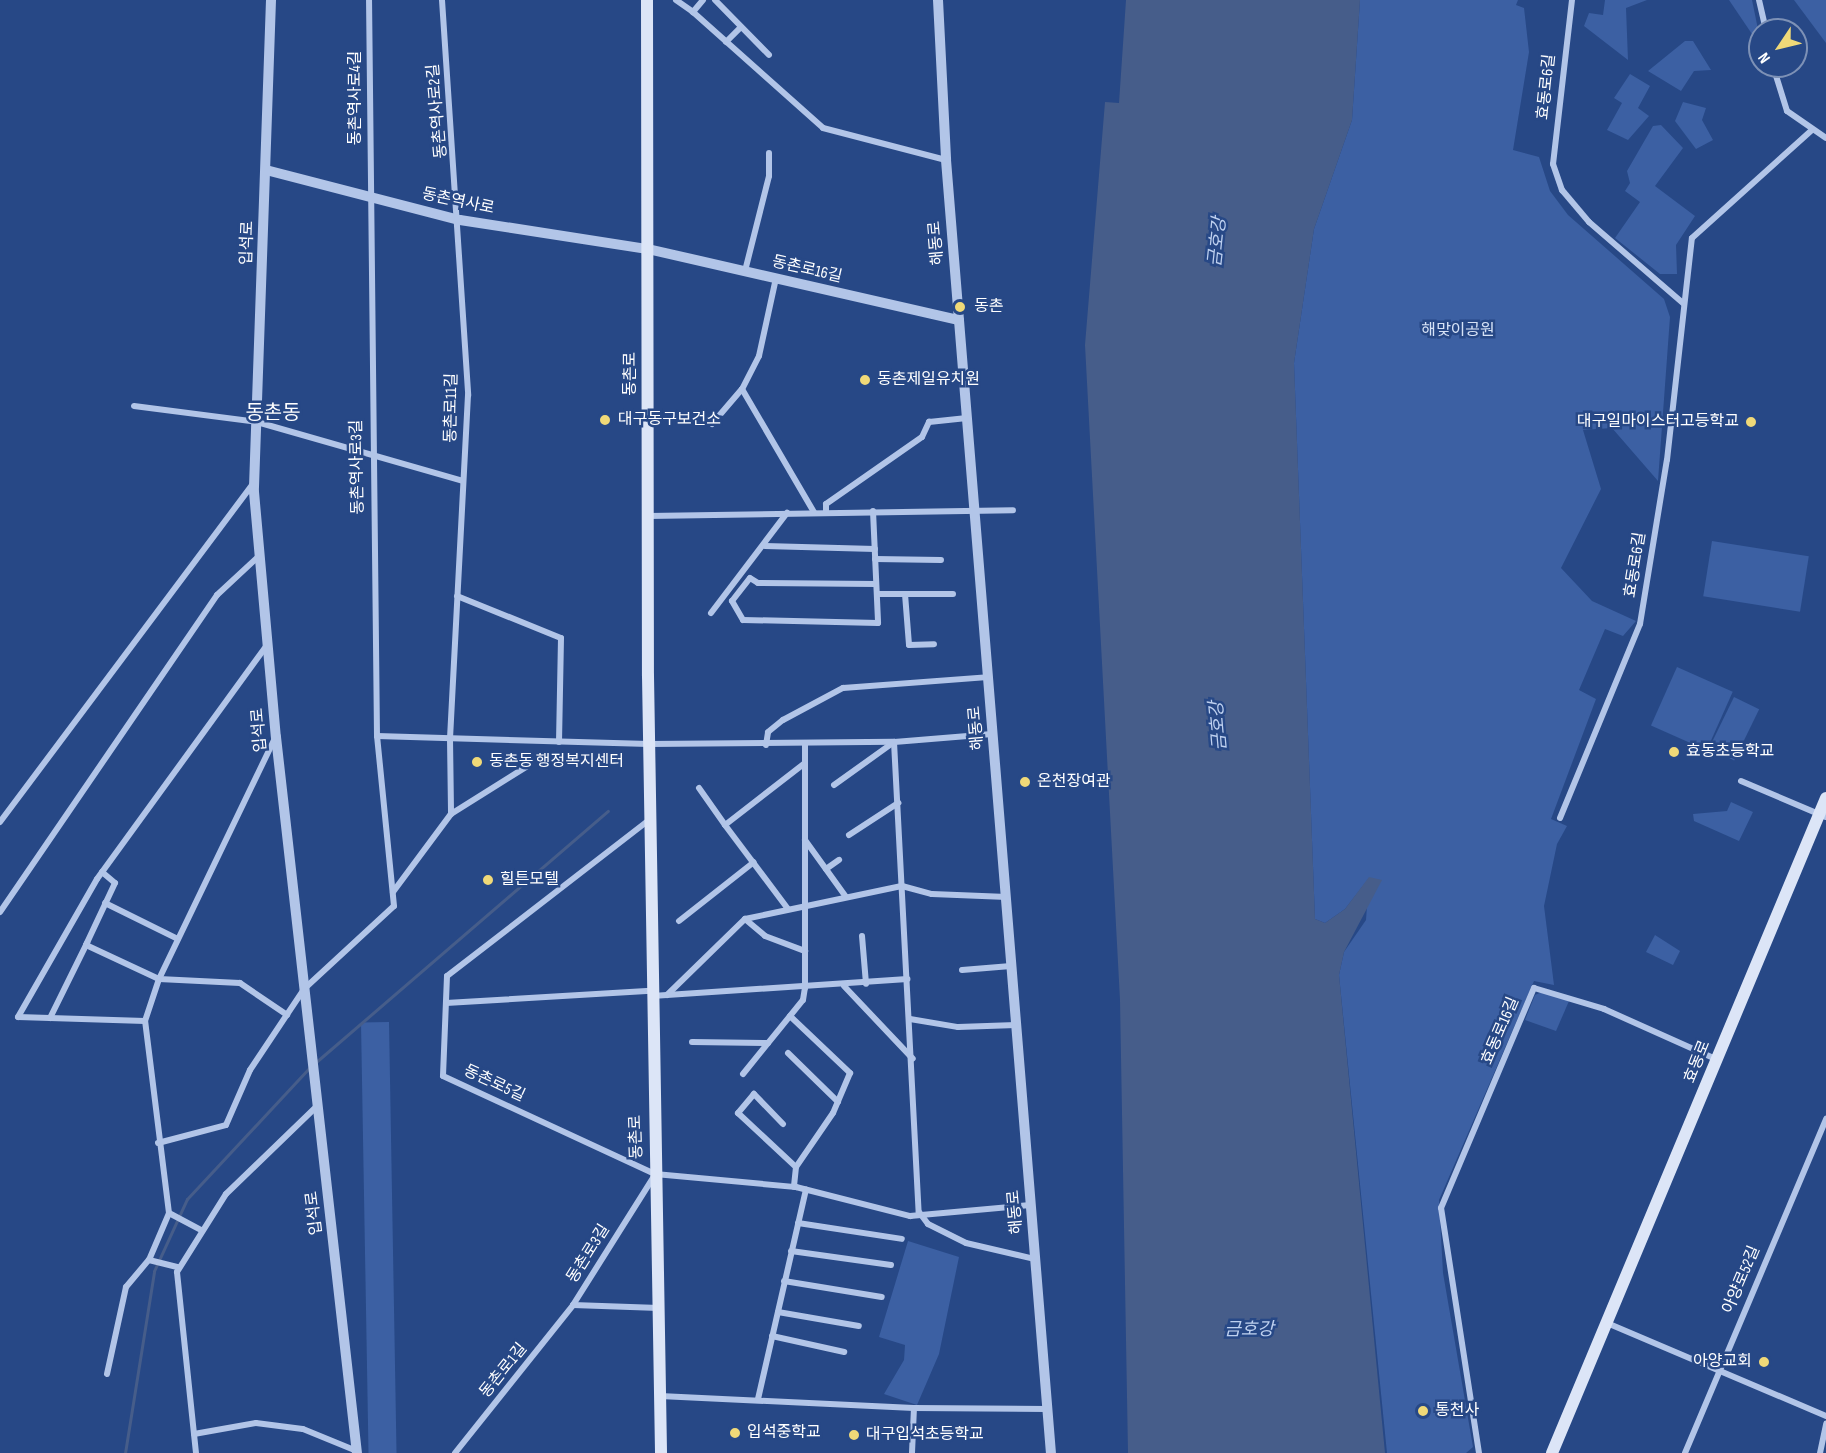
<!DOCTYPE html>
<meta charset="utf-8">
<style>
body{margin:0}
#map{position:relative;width:1826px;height:1453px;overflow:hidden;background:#274886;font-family:"Sofia Sans Condensed","Noto Sans KR",sans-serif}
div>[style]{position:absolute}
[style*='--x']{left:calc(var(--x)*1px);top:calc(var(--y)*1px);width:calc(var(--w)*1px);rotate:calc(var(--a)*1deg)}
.green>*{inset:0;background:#3c60a3;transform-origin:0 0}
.water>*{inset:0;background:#465d8a}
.stream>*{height:3px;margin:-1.5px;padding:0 1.5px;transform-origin:1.5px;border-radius:1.5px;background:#465d8a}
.minor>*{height:6px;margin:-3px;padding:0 3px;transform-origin:3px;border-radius:3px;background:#b2c5e8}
.tertiary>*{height:10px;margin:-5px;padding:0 5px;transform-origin:5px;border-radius:5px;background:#b2c5e8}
.secondary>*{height:12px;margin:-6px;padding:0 6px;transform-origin:6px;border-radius:6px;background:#dce5f7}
.dots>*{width:16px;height:16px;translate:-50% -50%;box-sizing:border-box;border:3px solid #274886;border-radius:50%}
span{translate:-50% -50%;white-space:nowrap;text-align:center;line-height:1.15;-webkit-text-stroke:5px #274886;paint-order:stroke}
.street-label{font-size:16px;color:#fff}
.poi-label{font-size:16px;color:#fff}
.left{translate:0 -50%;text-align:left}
.right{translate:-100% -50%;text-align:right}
.park-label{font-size:16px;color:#d6e2f6}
.water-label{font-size:18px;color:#bed0ef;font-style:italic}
.quarter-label{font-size:20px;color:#fff}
.north{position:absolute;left:1748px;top:18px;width:60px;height:60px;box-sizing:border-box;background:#274886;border:2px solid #7d91b6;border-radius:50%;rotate:235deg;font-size:16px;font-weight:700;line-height:24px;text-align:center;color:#fff}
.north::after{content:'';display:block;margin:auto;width:21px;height:27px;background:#f0d978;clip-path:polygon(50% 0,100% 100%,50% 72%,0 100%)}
</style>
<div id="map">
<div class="green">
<i style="clip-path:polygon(1360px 0,1518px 0,1516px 5px,1524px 8px,1529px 52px,1513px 150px,1539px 157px,1550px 191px,1568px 215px,1664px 299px,1670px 317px,1658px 481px,1612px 428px,1583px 430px,1601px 489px,1561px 568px,1592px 601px,1636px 621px,1623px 636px,1605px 629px,1579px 690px,1596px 699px,1551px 819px,1567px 826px,1557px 844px,1544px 906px,1554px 985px,1534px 981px,1439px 1200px,1443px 1273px,1473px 1447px,1466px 1453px,1387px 1453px,1339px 975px,1344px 952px,1366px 920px,1369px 878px,1345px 909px,1325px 923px,1315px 919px,1294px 363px,1314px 229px,1352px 120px)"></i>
<i style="clip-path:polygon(1605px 0,1647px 0,1626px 8px,1628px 60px,1584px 26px,1589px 13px,1603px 15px)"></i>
<i style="clip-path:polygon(1729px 0,1752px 0,1760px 39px,1756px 40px)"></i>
<i style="clip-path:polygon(1794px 0,1826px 0,1826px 43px)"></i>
<i style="clip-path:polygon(1685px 41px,1693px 41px,1711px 70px,1694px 71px,1681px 91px,1648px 71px)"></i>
<i style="clip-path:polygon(1630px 74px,1650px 86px,1638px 108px,1649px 116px,1628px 140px,1607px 130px,1622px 103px,1614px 98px)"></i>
<i style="clip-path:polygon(1683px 102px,1706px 108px,1702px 120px,1713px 140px,1696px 149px,1675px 121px)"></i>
<i style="clip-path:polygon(1661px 125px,1683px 148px,1655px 186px,1695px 216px,1676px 245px,1677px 274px,1660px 274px,1615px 238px,1640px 202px,1625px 191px,1630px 183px,1627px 171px,1653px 126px)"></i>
<i style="left:1712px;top:541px;width:98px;height:56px;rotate:9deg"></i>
<i style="left:1677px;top:667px;width:61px;height:64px;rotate:24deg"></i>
<i style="left:1734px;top:697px;width:28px;height:57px;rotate:26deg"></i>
<i style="clip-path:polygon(1731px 802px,1753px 812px,1739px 841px,1694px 821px,1693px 814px,1727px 811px)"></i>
<i style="clip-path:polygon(1655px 935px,1680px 951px,1673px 965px,1646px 952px)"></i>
<i style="clip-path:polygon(1542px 992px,1569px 1001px,1556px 1031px,1525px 1020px,1535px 995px)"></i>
<i style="left:389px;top:1022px;width:431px;height:28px;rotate:89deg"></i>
<i style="clip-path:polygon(908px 1241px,959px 1257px,939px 1354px,917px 1405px,884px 1394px,904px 1360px,905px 1345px,879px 1337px)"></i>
</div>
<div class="water">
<i style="clip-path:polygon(1126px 0,1360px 0,1352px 120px,1314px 229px,1294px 363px,1315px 919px,1325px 923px,1345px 909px,1369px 877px,1382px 880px,1344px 952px,1339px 975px,1385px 1453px,1128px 1453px,1120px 1000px,1085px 345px,1105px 102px,1119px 103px)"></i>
</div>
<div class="stream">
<i style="--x:316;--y:1062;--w:385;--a:-40.7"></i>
<i style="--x:125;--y:1453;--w:184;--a:-80.9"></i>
<i style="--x:154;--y:1271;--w:79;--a:-65.4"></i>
<i style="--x:187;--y:1199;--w:179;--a:-47"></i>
</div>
<div class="minor">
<i style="--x:442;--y:0;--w:396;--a:86.2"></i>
<i style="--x:468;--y:395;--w:344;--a:93"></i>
<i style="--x:450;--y:739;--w:75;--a:89.2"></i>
<i style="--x:676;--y:0;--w:21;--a:35"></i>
<i style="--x:703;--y:0;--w:16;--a:130"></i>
<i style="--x:693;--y:12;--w:174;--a:41.7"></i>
<i style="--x:823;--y:128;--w:127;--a:14.6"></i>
<i style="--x:715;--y:0;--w:77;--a:45.5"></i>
<i style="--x:1572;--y:0;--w:165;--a:96.6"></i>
<i style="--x:1553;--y:164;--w:28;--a:71"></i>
<i style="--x:1562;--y:190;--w:42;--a:49.8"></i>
<i style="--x:1589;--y:222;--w:124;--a:40.8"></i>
<i style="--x:1759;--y:0;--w:31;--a:77"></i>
<i style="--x:726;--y:42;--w:21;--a:-45"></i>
<i style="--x:1773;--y:66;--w:47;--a:72.7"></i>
<i style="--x:1787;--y:111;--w:47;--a:34.7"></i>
<i style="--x:745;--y:271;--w:98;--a:-75.8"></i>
<i style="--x:769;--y:176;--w:23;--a:-90"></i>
<i style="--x:776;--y:278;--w:80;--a:102.3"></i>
<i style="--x:759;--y:356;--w:37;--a:117"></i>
<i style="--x:742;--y:389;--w:143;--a:59.7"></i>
<i style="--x:134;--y:406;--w:124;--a:7.4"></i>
<i style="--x:257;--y:422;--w:214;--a:16"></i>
<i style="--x:712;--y:424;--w:46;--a:-49.4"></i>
<i style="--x:873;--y:511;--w:112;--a:87.4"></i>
<i style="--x:878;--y:623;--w:135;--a:-178.7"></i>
<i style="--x:743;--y:620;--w:22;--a:-120"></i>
<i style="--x:732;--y:601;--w:29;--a:-52"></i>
<i style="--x:750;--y:578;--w:9;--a:32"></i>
<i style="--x:758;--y:583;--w:118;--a:0.5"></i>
<i style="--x:826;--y:512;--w:8;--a:-90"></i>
<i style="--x:826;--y:504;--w:117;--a:-34.9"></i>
<i style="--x:922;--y:437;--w:17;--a:-65"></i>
<i style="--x:929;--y:422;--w:38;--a:-6"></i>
<i style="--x:648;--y:516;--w:365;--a:-0.9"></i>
<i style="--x:765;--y:546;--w:110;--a:1.6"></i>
<i style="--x:875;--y:559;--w:66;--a:0.9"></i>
<i style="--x:877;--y:594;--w:76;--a:0"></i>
<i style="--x:905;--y:594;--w:51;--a:85.5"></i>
<i style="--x:909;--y:645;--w:25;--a:-2"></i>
<i style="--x:457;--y:596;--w:112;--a:22"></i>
<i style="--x:561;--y:638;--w:104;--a:91.1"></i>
<i style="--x:711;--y:613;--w:126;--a:-52.8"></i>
<i style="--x:992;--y:734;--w:98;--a:175.3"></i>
<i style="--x:894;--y:742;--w:471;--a:87"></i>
<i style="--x:919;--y:1212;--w:15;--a:53"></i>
<i style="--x:928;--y:1224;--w:42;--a:26.6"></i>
<i style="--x:966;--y:1243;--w:71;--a:13.1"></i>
<i style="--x:377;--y:736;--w:272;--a:1.7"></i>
<i style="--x:649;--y:744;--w:245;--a:-0.5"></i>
<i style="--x:766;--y:745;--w:13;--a:-81"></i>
<i style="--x:768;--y:732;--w:19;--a:-39"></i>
<i style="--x:783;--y:720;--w:68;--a:-28.1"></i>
<i style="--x:843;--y:688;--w:145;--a:-4.3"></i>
<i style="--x:1741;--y:781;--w:92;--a:23"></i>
<i style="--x:834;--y:785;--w:74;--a:-35.6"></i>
<i style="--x:699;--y:788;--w:45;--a:54.9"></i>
<i style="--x:1560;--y:818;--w:210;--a:-67.6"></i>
<i style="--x:1640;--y:624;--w:166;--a:-80.7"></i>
<i style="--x:1667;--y:460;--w:223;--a:-83.6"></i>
<i style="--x:1692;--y:238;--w:161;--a:-42"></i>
<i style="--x:649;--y:820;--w:255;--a:142.3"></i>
<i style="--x:447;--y:976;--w:100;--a:92.3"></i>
<i style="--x:443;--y:1076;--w:234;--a:24.8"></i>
<i style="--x:655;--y:1174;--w:142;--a:5.3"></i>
<i style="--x:796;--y:1187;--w:118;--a:14.3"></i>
<i style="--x:910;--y:1216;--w:121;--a:-5.2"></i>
<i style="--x:0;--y:822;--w:421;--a:-53.2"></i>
<i style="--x:849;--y:835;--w:59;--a:-33.1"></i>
<i style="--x:805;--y:840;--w:70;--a:54.3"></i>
<i style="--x:826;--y:869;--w:16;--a:-35"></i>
<i style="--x:102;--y:872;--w:17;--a:40"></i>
<i style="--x:115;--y:883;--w:68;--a:115.1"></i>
<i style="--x:86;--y:945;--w:81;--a:25"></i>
<i style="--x:159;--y:979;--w:81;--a:2.8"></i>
<i style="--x:240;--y:983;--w:57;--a:34.2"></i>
<i style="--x:393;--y:892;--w:97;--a:-53.4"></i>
<i style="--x:451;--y:814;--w:92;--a:-32.1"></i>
<i style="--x:105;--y:903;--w:81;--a:26.3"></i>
<i style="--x:788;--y:909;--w:105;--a:-126.9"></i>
<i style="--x:725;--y:825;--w:101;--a:-37.8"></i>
<i style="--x:0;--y:912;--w:384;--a:-55.6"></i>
<i style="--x:217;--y:595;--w:59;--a:-42.9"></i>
<i style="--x:745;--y:919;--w:26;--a:40"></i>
<i style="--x:765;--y:936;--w:43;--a:20.6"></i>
<i style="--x:679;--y:921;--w:95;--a:-38.2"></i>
<i style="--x:862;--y:936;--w:48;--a:85.2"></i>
<i style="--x:962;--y:970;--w:49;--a:-4.7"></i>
<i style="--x:844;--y:986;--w:100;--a:46.6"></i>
<i style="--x:667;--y:995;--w:109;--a:-44.3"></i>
<i style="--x:745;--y:919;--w:160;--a:-11.9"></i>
<i style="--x:902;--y:886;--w:31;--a:15"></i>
<i style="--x:932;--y:894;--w:75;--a:2.3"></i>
<i style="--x:652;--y:996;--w:256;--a:-3.8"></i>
<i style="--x:446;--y:1003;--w:205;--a:-3.4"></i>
<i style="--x:790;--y:1016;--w:83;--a:43.5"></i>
<i style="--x:850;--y:1073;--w:43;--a:113"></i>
<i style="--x:833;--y:1113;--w:65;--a:124.4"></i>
<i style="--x:50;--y:1018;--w:84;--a:-63.7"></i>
<i style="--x:910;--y:1019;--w:49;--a:9.5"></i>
<i style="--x:958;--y:1027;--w:58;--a:-2"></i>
<i style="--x:145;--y:1021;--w:127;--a:-178.2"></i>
<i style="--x:18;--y:1017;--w:159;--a:-60.2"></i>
<i style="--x:97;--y:879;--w:289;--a:-54"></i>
<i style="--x:692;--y:1042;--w:76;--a:0.8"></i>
<i style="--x:788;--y:1053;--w:70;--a:44.4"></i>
<i style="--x:743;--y:1074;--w:95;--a:-51"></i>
<i style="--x:803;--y:1000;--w:12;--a:-81"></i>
<i style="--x:805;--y:988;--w:243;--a:-90"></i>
<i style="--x:783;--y:1124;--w:42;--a:-134"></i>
<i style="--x:754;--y:1094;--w:25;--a:130"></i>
<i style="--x:738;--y:1113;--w:79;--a:43"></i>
<i style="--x:796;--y:1167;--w:20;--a:96"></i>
<i style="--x:158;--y:1143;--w:70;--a:-14.8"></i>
<i style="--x:226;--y:1125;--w:60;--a:-66.4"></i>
<i style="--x:250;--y:1070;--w:97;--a:-56.3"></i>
<i style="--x:304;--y:989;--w:122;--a:-42.7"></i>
<i style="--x:394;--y:906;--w:171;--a:-95.7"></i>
<i style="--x:377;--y:736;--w:736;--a:-90.62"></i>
<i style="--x:169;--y:1213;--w:36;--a:28"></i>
<i style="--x:798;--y:1223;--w:105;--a:8.7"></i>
<i style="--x:791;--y:1251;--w:101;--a:8"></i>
<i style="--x:149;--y:1260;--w:30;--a:14"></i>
<i style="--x:784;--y:1281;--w:99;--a:9.3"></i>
<i style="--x:573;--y:1305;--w:86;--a:2"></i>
<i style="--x:778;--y:1312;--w:82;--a:9.8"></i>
<i style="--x:1607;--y:1323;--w:238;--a:23"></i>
<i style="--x:772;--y:1336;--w:74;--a:12.5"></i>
<i style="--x:107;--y:1374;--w:89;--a:-77.7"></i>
<i style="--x:126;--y:1287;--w:35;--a:-50"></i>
<i style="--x:149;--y:1260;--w:51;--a:-66.9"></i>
<i style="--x:169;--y:1213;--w:193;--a:-97.1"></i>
<i style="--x:145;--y:1021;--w:44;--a:-71.6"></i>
<i style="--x:159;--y:979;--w:265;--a:-64.3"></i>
<i style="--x:660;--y:1396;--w:254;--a:2.7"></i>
<i style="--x:758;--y:1399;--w:215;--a:-77.1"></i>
<i style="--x:194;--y:1434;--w:63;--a:-10.1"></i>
<i style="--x:256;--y:1423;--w:47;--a:7.3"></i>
<i style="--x:303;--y:1429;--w:58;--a:22.2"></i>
<i style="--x:196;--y:1453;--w:182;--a:-96"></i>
<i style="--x:177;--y:1272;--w:92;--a:-57.9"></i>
<i style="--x:226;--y:1194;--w:127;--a:-44"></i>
<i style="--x:455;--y:1453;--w:189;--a:-51.4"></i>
<i style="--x:573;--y:1305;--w:154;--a:-57.8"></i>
<i style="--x:912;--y:1453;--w:45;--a:-87.5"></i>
<i style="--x:914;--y:1408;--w:133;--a:0.4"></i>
<i style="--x:1479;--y:1453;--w:248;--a:-98.8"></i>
<i style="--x:1441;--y:1208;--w:239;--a:-67.1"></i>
<i style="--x:1534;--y:988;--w:73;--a:16.7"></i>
<i style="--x:1604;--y:1009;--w:123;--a:24.1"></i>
<i style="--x:1685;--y:1453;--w:363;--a:-67.1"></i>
<i style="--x:1820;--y:1453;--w:30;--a:-78"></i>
</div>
<div class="tertiary">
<i style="--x:271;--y:0;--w:492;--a:92"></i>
<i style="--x:254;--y:492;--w:246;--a:84.9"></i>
<i style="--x:276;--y:737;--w:721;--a:83.55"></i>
<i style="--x:938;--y:0;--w:160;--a:87.1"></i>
<i style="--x:946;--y:160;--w:1297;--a:85.36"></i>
<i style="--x:266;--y:170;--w:200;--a:14.5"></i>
<i style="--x:460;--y:220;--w:190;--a:8.8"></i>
<i style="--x:648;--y:249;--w:319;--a:12.9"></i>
</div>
<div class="secondary">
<i style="--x:647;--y:0;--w:676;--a:89.92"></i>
<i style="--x:648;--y:676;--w:777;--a:89.04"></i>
<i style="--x:1552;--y:1453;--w:710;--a:-67.3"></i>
</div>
<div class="dots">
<i style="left:960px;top:307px;background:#f0d978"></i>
<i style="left:865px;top:380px;background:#f0d978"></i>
<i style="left:605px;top:420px;background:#f0d978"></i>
<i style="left:1751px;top:422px;background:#f0d978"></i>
<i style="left:1674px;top:752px;background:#f0d978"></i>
<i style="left:477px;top:762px;background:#f0d978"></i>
<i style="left:1025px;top:782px;background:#f0d978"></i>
<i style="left:488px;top:880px;background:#f0d978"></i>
<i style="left:1764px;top:1362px;background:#f0d978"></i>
<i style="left:1423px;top:1411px;background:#f0d978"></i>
<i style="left:735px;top:1433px;background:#f0d978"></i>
<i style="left:854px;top:1435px;background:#f0d978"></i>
</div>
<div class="street-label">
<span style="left:1547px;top:87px;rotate:-84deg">효동로6길</span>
<span style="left:356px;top:98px;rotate:-90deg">동촌역사로4길</span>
<span style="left:438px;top:111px;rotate:-95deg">동촌역사로2길</span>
<span style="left:458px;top:202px;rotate:12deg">동촌역사로</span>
<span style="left:248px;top:243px;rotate:-88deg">입석로</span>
<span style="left:937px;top:243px;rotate:-95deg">해동로</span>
<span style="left:807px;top:270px;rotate:13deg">동촌로16길</span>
<span style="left:631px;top:374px;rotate:-90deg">동촌로</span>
<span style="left:452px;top:408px;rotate:-89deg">동촌로11길</span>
<span style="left:358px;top:467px;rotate:-91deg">동촌역사로3길</span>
<span style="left:1636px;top:565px;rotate:-81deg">효동로6길</span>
<span style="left:977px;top:728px;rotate:-95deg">해동로</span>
<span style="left:260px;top:730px;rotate:-95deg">입석로</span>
<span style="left:1501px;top:1031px;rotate:-67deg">효동로16길</span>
<span style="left:1698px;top:1062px;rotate:-68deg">효동로</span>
<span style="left:494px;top:1084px;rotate:25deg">동촌로5길</span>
<span style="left:637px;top:1137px;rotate:-92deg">동촌로</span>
<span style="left:1016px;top:1212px;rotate:-95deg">해동로</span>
<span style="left:315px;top:1213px;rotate:-97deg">입석로</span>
<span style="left:589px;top:1254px;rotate:-58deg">동촌로3길</span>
<span style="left:1742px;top:1280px;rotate:-67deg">아양로52길</span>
<span style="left:504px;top:1371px;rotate:-51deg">동촌로1길</span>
</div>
<div class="poi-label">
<span class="left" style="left:974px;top:307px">동촌</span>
<span class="left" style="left:877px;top:380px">동촌제일유치원</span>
<span class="left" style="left:618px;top:420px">대구동구보건소</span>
<span class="right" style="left:1739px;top:422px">대구일마이스터고등학교</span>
<span class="left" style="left:1686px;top:752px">효동초등학교</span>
<span class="left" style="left:489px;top:762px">동촌동 행정복지센터</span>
<span class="left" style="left:1037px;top:782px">온천장여관</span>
<span class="left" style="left:500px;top:880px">힐튼모텔</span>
<span class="right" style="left:1752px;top:1362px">아양교회</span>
<span class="left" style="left:1435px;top:1411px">통천사</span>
<span class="left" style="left:747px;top:1433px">입석중학교</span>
<span class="left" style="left:866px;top:1435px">대구입석초등학교</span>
</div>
<div class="park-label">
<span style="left:1458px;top:331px">해맞이공원</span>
</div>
<div class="water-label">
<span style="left:1218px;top:242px;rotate:-84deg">금호강</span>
<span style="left:1219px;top:726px;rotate:-95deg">금호강</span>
<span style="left:1249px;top:1330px">금호강</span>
</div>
<div class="quarter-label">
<span style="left:273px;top:413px">동촌동</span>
</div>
<div class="north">N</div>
</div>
